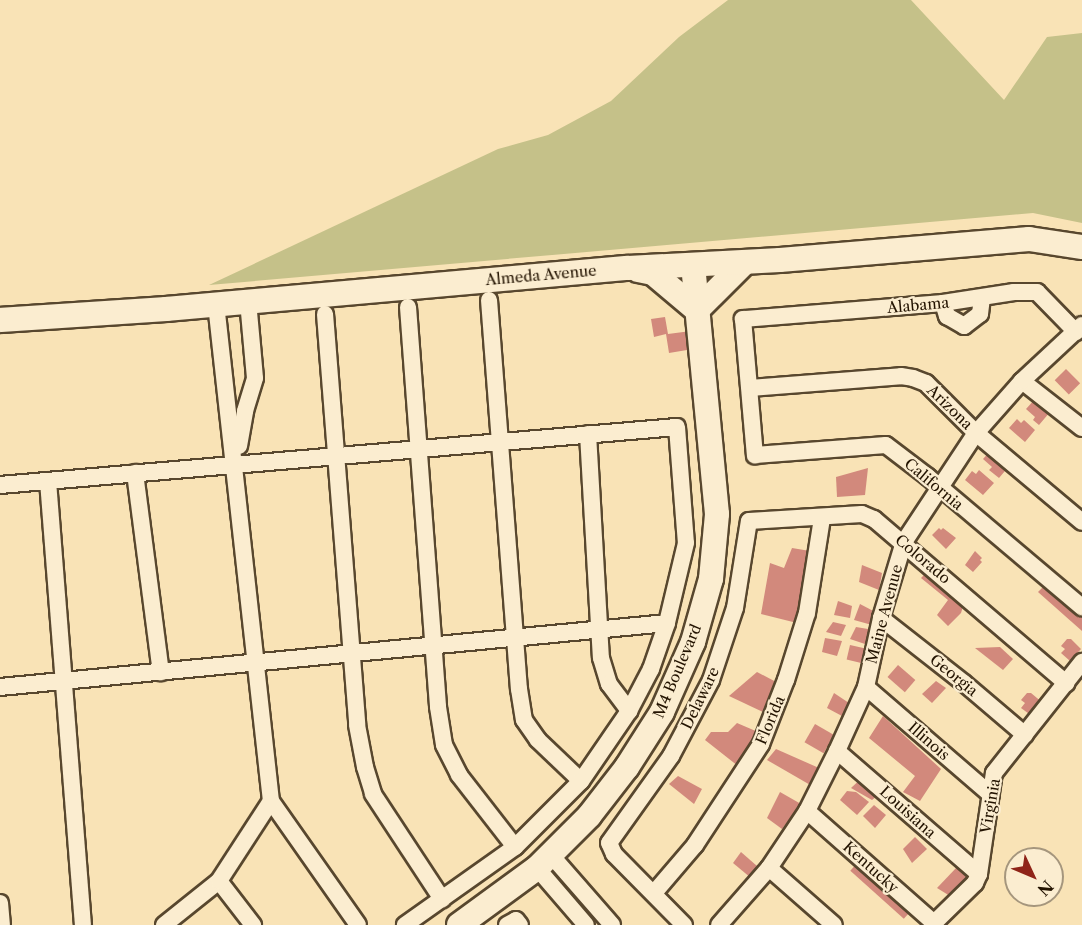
<!DOCTYPE html>
<style>
body{margin:0}
#map{position:relative;width:1082px;height:925px;overflow:hidden;background:#f9e3b6;font-family:"Libre Caslon Text",serif}
div>[style]{position:absolute}
[style*='--x']{left:calc(var(--x)*1px);top:calc(var(--y)*1px);width:calc(var(--w)*1px);rotate:calc(var(--a)*1deg)}
.green>*{inset:0;background:#c5c189}
.building>*{inset:0;background:#d2897c;transform-origin:0 0}
.roads{filter:drop-shadow(2px 0 #58472e) drop-shadow(-2px 0 #58472e) drop-shadow(0 2px #58472e) drop-shadow(0 -2px #58472e)}
.street>*{height:16px;margin:-8px;padding:0 8px;transform-origin:8px;border-radius:8px;background:#fbedd0}
.secondary>*{height:24px;margin:-12px;padding:0 12px;transform-origin:12px;border-radius:12px;background:#fbedd0}
span{translate:-50% -50%;white-space:nowrap;text-align:center;line-height:1.15;-webkit-text-stroke:4.5px #fbedd0;paint-order:stroke}
.street-label{font-size:15px;color:#231300}
.north{position:absolute;left:1004px;top:847px;width:60px;height:60px;box-sizing:border-box;background:#fbedd0;border:2px solid #a5967d;border-radius:50%;rotate:134deg;font-size:16px;font-weight:700;line-height:24px;text-align:center;color:#231300}
.north::after{content:'';display:block;margin:auto;width:21px;height:27px;background:#8f2418;clip-path:polygon(50% 0,100% 100%,50% 72%,0 100%)}
</style>
<div id="map">
<div class="green">
<i style="clip-path:polygon(728px 0,911px 0,1004px 100px,1047px 37px,1082px 33px,1082px 223px,1033px 213px,209px 285px,498px 149px,548px 135px,611px 101px,679px 37px)"></i>
</div>
<div class="building">
<i style="clip-path:polygon(665px 317px,668px 334px,691px 331px,693px 349px,669px 353px,666px 334px,654px 337px,651px 319px)"></i>
<i style="left:1066px;top:369px;width:20px;height:16px;rotate:45deg"></i>
<i style="clip-path:polygon(1035px 399px,1050px 412px,1039px 425px,1033px 420px,1035px 417px,1026px 409px)"></i>
<i style="clip-path:polygon(1017px 419px,1021px 423px,1024px 420px,1035px 430px,1025px 442px,1009px 428px)"></i>
<i style="clip-path:polygon(992px 449px,1010px 465px,999px 478px,989px 470px,992px 467px,983px 459px)"></i>
<i style="clip-path:polygon(868px 468px,865px 495px,837px 497px,836px 477px)"></i>
<i style="clip-path:polygon(979px 470px,994px 483px,983px 495px,965px 480px,972px 471px,976px 474px)"></i>
<i style="clip-path:polygon(939px 528px,941px 530px,943px 528px,956px 538px,946px 549px,932px 535px)"></i>
<i style="clip-path:polygon(792px 548px,810px 551px,797px 623px,761px 614px,770px 563px,784px 568px)"></i>
<i style="clip-path:polygon(975px 551px,982px 558px,980px 560px,982px 562px,973px 572px,965px 565px)"></i>
<i style="clip-path:polygon(862px 565px,882px 573px,879px 590px,859px 582px)"></i>
<i style="clip-path:polygon(929px 570px,965px 600px,961px 613px,948px 626px,937px 615px,948px 600px,921px 578px)"></i>
<i style="clip-path:polygon(1046px 584px,1082px 613px,1082px 631px,1038px 592px)"></i>
<i style="clip-path:polygon(838px 601px,852px 606px,850px 618px,834px 615px)"></i>
<i style="clip-path:polygon(860px 604px,879px 614px,872px 625px,854px 620px)"></i>
<i style="clip-path:polygon(833px 622px,846px 625px,841px 636px,826px 632px)"></i>
<i style="clip-path:polygon(856px 627px,874px 630px,868px 645px,850px 639px)"></i>
<i style="clip-path:polygon(825px 638px,842px 641px,837px 656px,822px 652px)"></i>
<i style="clip-path:polygon(1067px 639px,1071px 639px,1081px 649px,1070px 661px,1061px 653px,1065px 649px,1061px 646px)"></i>
<i style="left:850px;top:645px;width:17px;height:15px;rotate:13deg"></i>
<i style="clip-path:polygon(1000px 647px,1013px 659px,1003px 670px,975px 648px)"></i>
<i style="left:898px;top:665px;width:23px;height:16px;rotate:41deg"></i>
<i style="clip-path:polygon(757px 672px,778px 683px,765px 713px,729px 696px)"></i>
<i style="clip-path:polygon(936px 681px,946px 688px,932px 703px,922px 694px)"></i>
<i style="clip-path:polygon(834px 693px,849px 703px,842px 716px,827px 708px)"></i>
<i style="clip-path:polygon(1027px 693px,1031px 693px,1043px 703px,1032px 716px,1021px 708px,1025px 703px,1021px 700px)"></i>
<i style="clip-path:polygon(883px 716px,941px 769px,920px 801px,903px 792px,915px 776px,869px 738px)"></i>
<i style="clip-path:polygon(737px 723px,758px 732px,738px 766px,705px 740px,711px 732px,728px 732px)"></i>
<i style="left:815px;top:724px;width:22px;height:21px;rotate:30deg"></i>
<i style="clip-path:polygon(776px 749px,819px 768px,812px 786px,767px 760px)"></i>
<i style="clip-path:polygon(678px 776px,702px 789px,694px 804px,669px 784px)"></i>
<i style="clip-path:polygon(864px 776px,882px 792px,872px 800px,851px 788px)"></i>
<i style="clip-path:polygon(847px 791px,856px 792px,869px 802px,857px 815px,840px 800px)"></i>
<i style="clip-path:polygon(780px 792px,801px 804px,782px 829px,767px 818px)"></i>
<i style="clip-path:polygon(874px 805px,886px 815px,875px 828px,863px 816px)"></i>
<i style="clip-path:polygon(915px 837px,927px 849px,912px 863px,903px 849px)"></i>
<i style="clip-path:polygon(741px 852px,757px 866px,751px 878px,733px 863px)"></i>
<i style="left:859px;top:861px;width:72px;height:13px;rotate:42deg"></i>
<i style="clip-path:polygon(957px 867px,970px 881px,950px 896px,937px 888px)"></i>
</div>
<div class="roads">
<div class="street">
<i style="--x:489;--y:300;--w:390;--a:85.6"></i>
<i style="--x:519;--y:689;--w:31;--a:81"></i>
<i style="--x:524;--y:720;--w:24;--a:55"></i>
<i style="--x:538;--y:740;--w:59;--a:43.6"></i>
<i style="--x:943;--y:303;--w:14;--a:73"></i>
<i style="--x:947;--y:316;--w:20;--a:30"></i>
<i style="--x:964;--y:326;--w:20;--a:-37"></i>
<i style="--x:980;--y:314;--w:16;--a:-83"></i>
<i style="--x:216;--y:304;--w:500;--a:83.69"></i>
<i style="--x:271;--y:801;--w:151;--a:54.9"></i>
<i style="--x:408;--y:307;--w:401;--a:85.7"></i>
<i style="--x:438;--y:707;--w:38;--a:81"></i>
<i style="--x:444;--y:745;--w:34;--a:63"></i>
<i style="--x:459;--y:775;--w:91;--a:52.1"></i>
<i style="--x:325;--y:314;--w:412;--a:85.5"></i>
<i style="--x:357;--y:725;--w:43;--a:79.2"></i>
<i style="--x:365;--y:767;--w:28;--a:73"></i>
<i style="--x:373;--y:794;--w:126;--a:56.7"></i>
<i style="--x:1076;--y:332;--w:56;--a:-134.3"></i>
<i style="--x:1037;--y:292;--w:23;--a:180"></i>
<i style="--x:1014;--y:292;--w:72;--a:171.2"></i>
<i style="--x:943;--y:303;--w:201;--a:175.4"></i>
<i style="--x:743;--y:319;--w:137;--a:85"></i>
<i style="--x:755;--y:455;--w:131;--a:-4.4"></i>
<i style="--x:886;--y:445;--w:53;--a:37.3"></i>
<i style="--x:928;--y:477;--w:202;--a:40.2"></i>
<i style="--x:1022;--y:381;--w:76;--a:38.1"></i>
<i style="--x:750;--y:388;--w:151;--a:-4.5"></i>
<i style="--x:901;--y:376;--w:12;--a:9"></i>
<i style="--x:913;--y:378;--w:14;--a:21"></i>
<i style="--x:926;--y:383;--w:71;--a:45"></i>
<i style="--x:976;--y:433;--w:138;--a:40"></i>
<i style="--x:588;--y:434;--w:224;--a:86.7"></i>
<i style="--x:601;--y:658;--w:27;--a:73"></i>
<i style="--x:609;--y:684;--w:34;--a:53"></i>
<i style="--x:239;--y:446;--w:36;--a:-80"></i>
<i style="--x:245;--y:411;--w:34;--a:-73"></i>
<i style="--x:255;--y:378;--w:77;--a:-95.2"></i>
<i style="--x:135;--y:473;--w:201;--a:82.6"></i>
<i style="--x:48;--y:481;--w:445;--a:85.5"></i>
<i style="--x:0;--y:485;--w:679;--a:-4.9"></i>
<i style="--x:677;--y:427;--w:116;--a:85.6"></i>
<i style="--x:686;--y:543;--w:82;--a:103.4"></i>
<i style="--x:667;--y:623;--w:49;--a:109.2"></i>
<i style="--x:651;--y:669;--w:47;--a:117.6"></i>
<i style="--x:629;--y:711;--w:85;--a:124.4"></i>
<i style="--x:581;--y:781;--w:93;--a:135"></i>
<i style="--x:515;--y:847;--w:135;--a:144.7"></i>
<i style="--x:881;--y:618;--w:105;--a:38.1"></i>
<i style="--x:964;--y:683;--w:80;--a:40.4"></i>
<i style="--x:0;--y:687;--w:670;--a:-5.48"></i>
<i style="--x:866;--y:687;--w:165;--a:40.8"></i>
<i style="--x:837;--y:751;--w:188;--a:40.9"></i>
<i style="--x:807;--y:811;--w:169;--a:41.4"></i>
<i style="--x:551;--y:855;--w:93;--a:48.9"></i>
<i style="--x:537;--y:868;--w:75;--a:49.3"></i>
<i style="--x:769;--y:868;--w:86;--a:41.2"></i>
<i style="--x:219;--y:881;--w:56;--a:52.3"></i>
<i style="--x:654;--y:893;--w:63;--a:-49.5"></i>
<i style="--x:695;--y:845;--w:121;--a:-56.8"></i>
<i style="--x:761;--y:744;--w:69;--a:-68.7"></i>
<i style="--x:786;--y:680;--w:70;--a:-72.6"></i>
<i style="--x:807;--y:613;--w:96;--a:-81"></i>
<i style="--x:0;--y:903;--w:22;--a:85"></i>
<i style="--x:164;--y:925;--w:70;--a:-38.7"></i>
<i style="--x:219;--y:881;--w:95;--a:-57"></i>
<i style="--x:507;--y:925;--w:10;--a:-29"></i>
<i style="--x:516;--y:920;--w:6;--a:51"></i>
<i style="--x:684;--y:925;--w:100;--a:-134.6"></i>
<i style="--x:614;--y:854;--w:12;--a:-114"></i>
<i style="--x:609;--y:843;--w:107;--a:-54.5"></i>
<i style="--x:671;--y:756;--w:86;--a:-62.2"></i>
<i style="--x:711;--y:680;--w:76;--a:-71.6"></i>
<i style="--x:735;--y:608;--w:88;--a:-80.9"></i>
<i style="--x:749;--y:521;--w:113;--a:-3.5"></i>
<i style="--x:862;--y:514;--w:13;--a:23"></i>
<i style="--x:874;--y:519;--w:253;--a:40.5"></i>
<i style="--x:719;--y:925;--w:76;--a:-48.7"></i>
<i style="--x:769;--y:868;--w:69;--a:-56.3"></i>
<i style="--x:807;--y:811;--w:67;--a:-63.4"></i>
<i style="--x:837;--y:751;--w:70;--a:-65.6"></i>
<i style="--x:866;--y:687;--w:71;--a:-77.7"></i>
<i style="--x:881;--y:618;--w:79;--a:-73.2"></i>
<i style="--x:904;--y:542;--w:131;--a:-56.6"></i>
<i style="--x:976;--y:433;--w:69;--a:-48.5"></i>
<i style="--x:1022;--y:381;--w:82;--a:-43"></i>
<i style="--x:932;--y:925;--w:60;--a:-44.3"></i>
<i style="--x:975;--y:883;--w:10;--a:-66"></i>
<i style="--x:979;--y:874;--w:102;--a:-81.6"></i>
<i style="--x:994;--y:773;--w:142;--a:-51.6"></i>
</div>
<div class="secondary">
<i style="--x:638;--y:270;--w:15;--a:11"></i>
<i style="--x:653;--y:273;--w:57;--a:40.1"></i>
<i style="--x:697;--y:310;--w:68;--a:-45"></i>
<i style="--x:0;--y:320;--w:166;--a:-3.8"></i>
<i style="--x:166;--y:309;--w:464;--a:-5.1"></i>
<i style="--x:628;--y:268;--w:152;--a:-3"></i>
<i style="--x:780;--y:260;--w:250;--a:-4.8"></i>
<i style="--x:1029;--y:239;--w:54;--a:8.6"></i>
<i style="--x:459;--y:925;--w:97;--a:-36.2"></i>
<i style="--x:537;--y:868;--w:74;--a:-45"></i>
<i style="--x:589;--y:816;--w:62;--a:-52.2"></i>
<i style="--x:627;--y:767;--w:65;--a:-57.5"></i>
<i style="--x:662;--y:712;--w:77;--a:-66.1"></i>
<i style="--x:693;--y:642;--w:66;--a:-74.1"></i>
<i style="--x:711;--y:579;--w:65;--a:-84.7"></i>
<i style="--x:717;--y:514;--w:250;--a:-95.5"></i>
</div>
</div>
<div class="street-label">
<span style="left:541px;top:275px;rotate:-5deg">Almeda Avenue</span>
<span style="left:918px;top:305px;rotate:-5deg">Alabama</span>
<span style="left:950px;top:407px;rotate:44deg">Arizona</span>
<span style="left:934px;top:484px;rotate:40deg">California</span>
<span style="left:923px;top:559px;rotate:40deg">Colorado</span>
<span style="left:884px;top:614px;rotate:-75deg">Maine Avenue</span>
<span style="left:677px;top:671px;rotate:-67deg">M4 Boulevard</span>
<span style="left:954px;top:675px;rotate:39deg">Georgia</span>
<span style="left:700px;top:698px;rotate:-64deg">Delaware</span>
<span style="left:770px;top:720px;rotate:-67deg">Florida</span>
<span style="left:929px;top:741px;rotate:41deg">Illinois</span>
<span style="left:990px;top:806px;rotate:-80deg">Virginia</span>
<span style="left:908px;top:812px;rotate:42deg">Louisiana</span>
<span style="left:871px;top:867px;rotate:42deg">Kentucky</span>
</div>
<div class="north">N</div>
</div>
